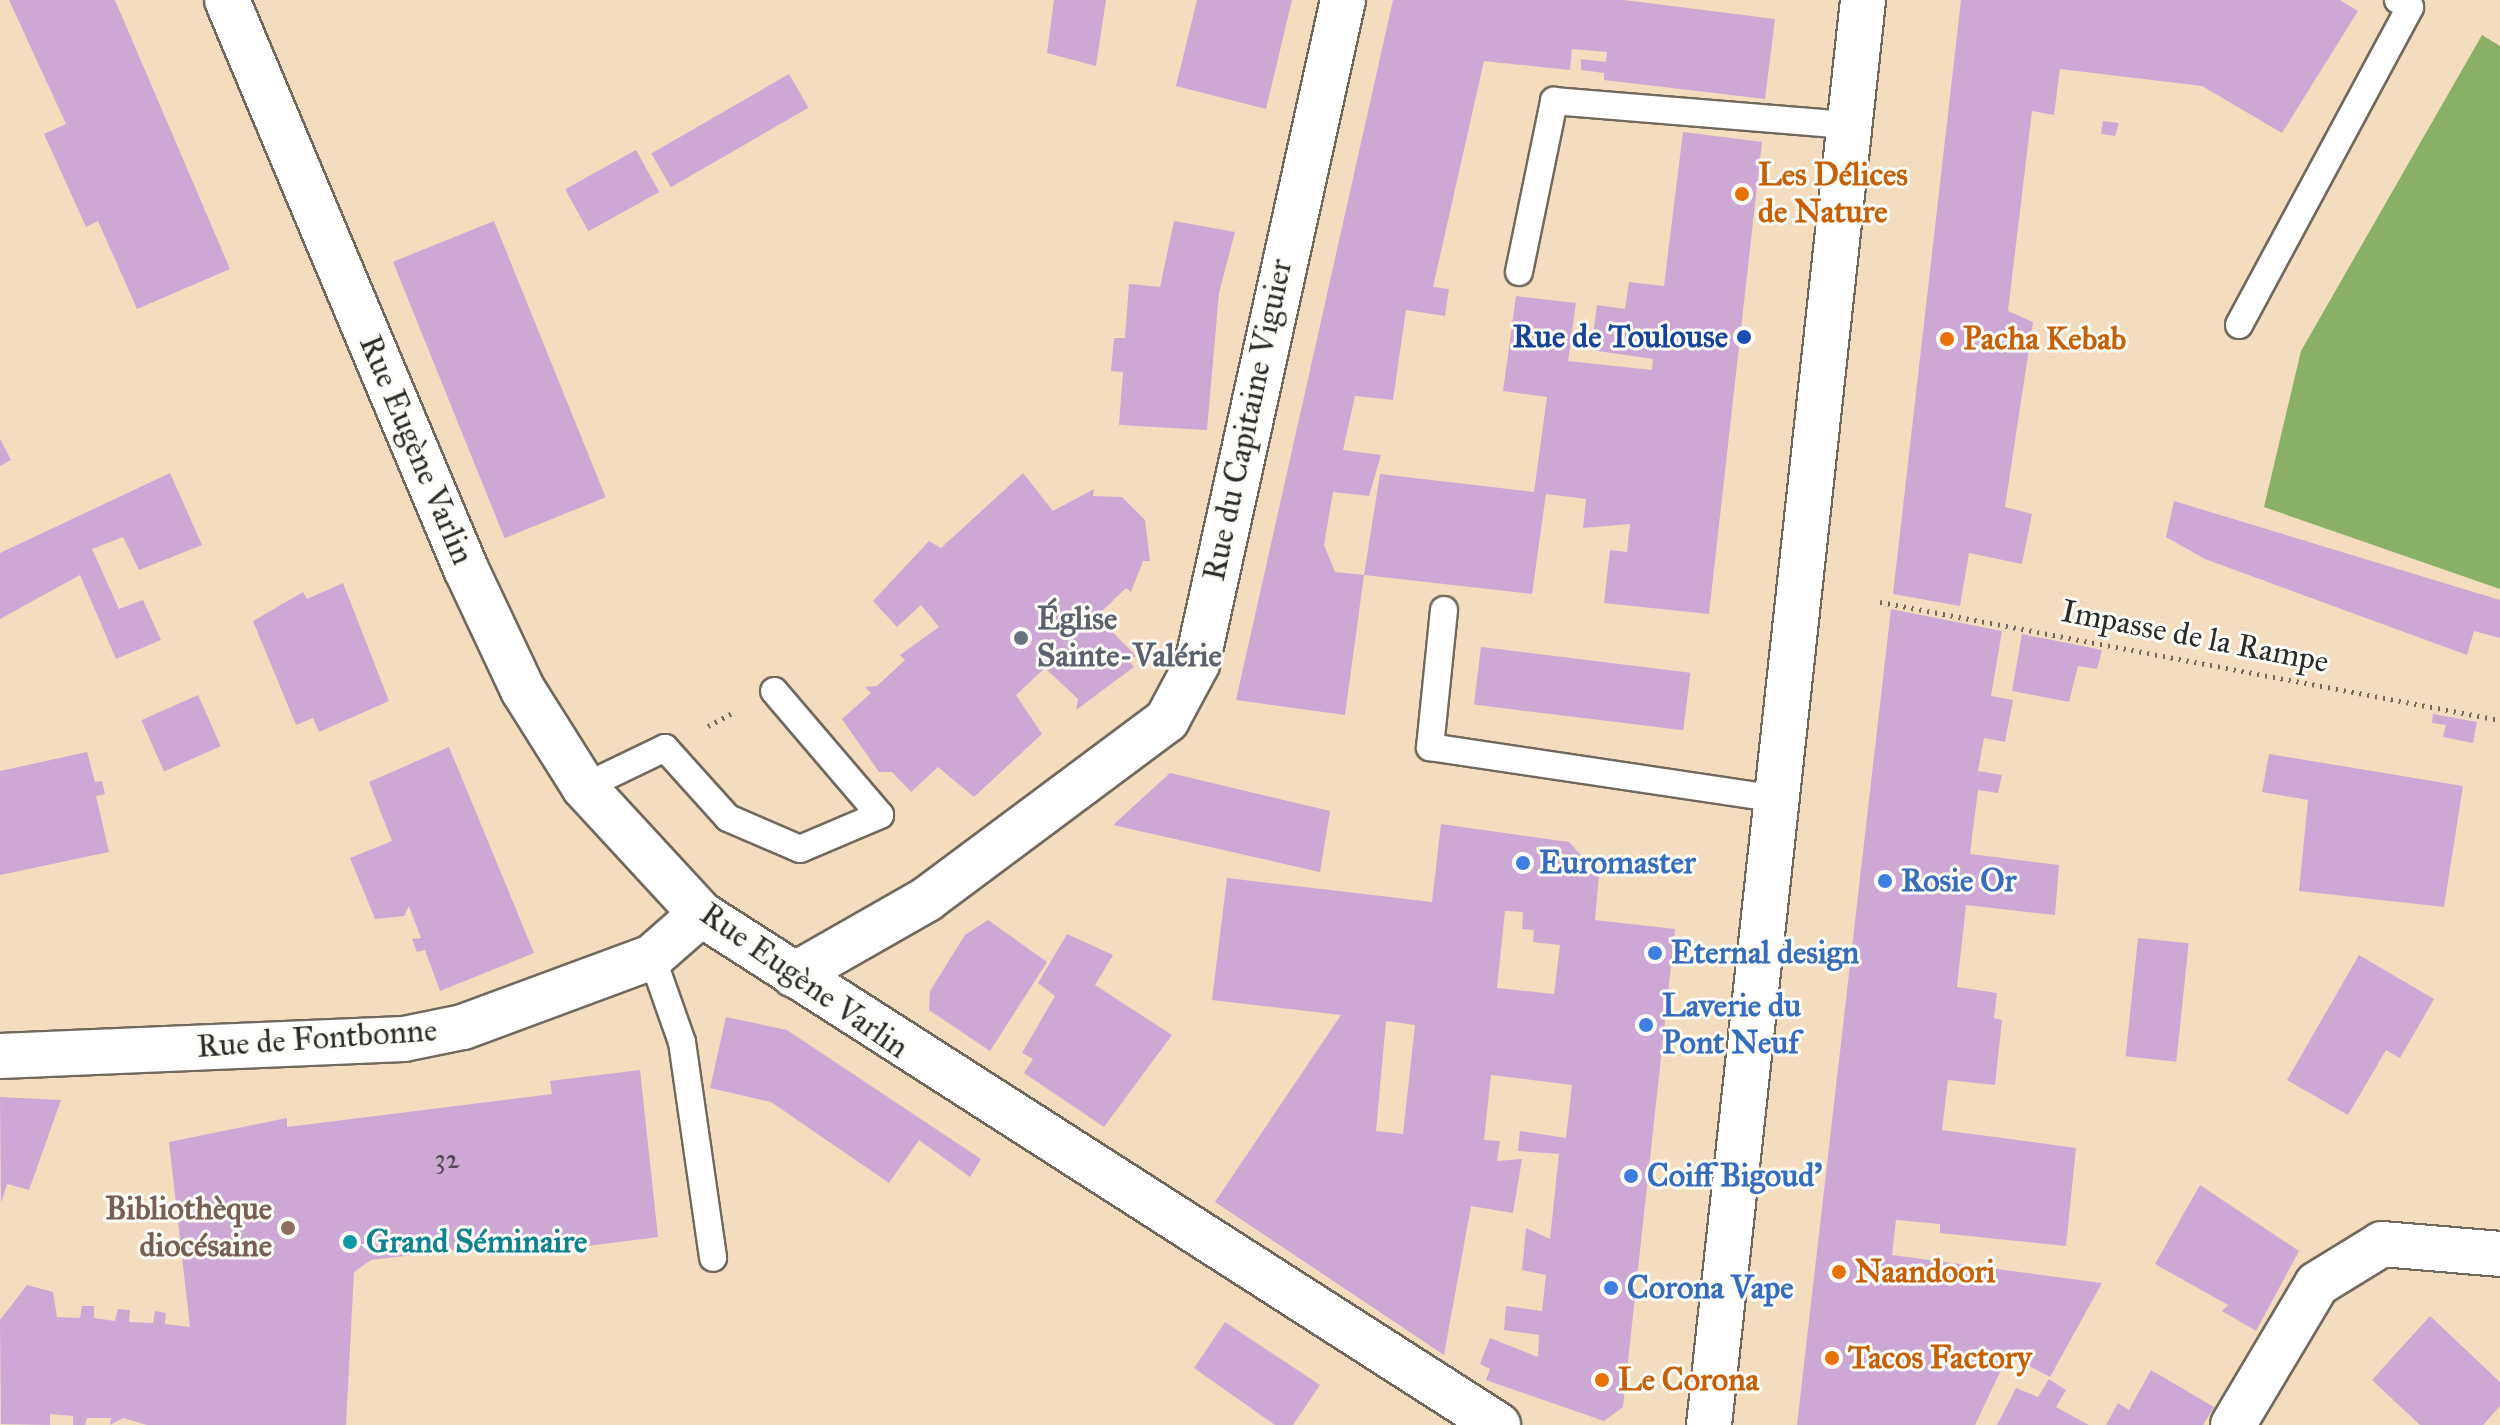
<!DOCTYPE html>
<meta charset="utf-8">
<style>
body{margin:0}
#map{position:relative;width:2500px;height:1425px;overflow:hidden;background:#f4dcbe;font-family:"IM FELL Great Primer",serif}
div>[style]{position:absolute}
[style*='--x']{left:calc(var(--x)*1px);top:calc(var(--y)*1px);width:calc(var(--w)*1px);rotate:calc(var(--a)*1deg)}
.forest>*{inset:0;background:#89b066}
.building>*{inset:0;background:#cea8d5;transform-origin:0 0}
.path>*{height:5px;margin-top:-2.5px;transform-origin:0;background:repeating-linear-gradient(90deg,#71695e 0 2px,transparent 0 8px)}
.roads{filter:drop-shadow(2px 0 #71695e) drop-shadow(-2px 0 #71695e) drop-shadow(0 2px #71695e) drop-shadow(0 -2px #71695e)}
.lane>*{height:26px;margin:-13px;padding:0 13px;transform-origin:13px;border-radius:13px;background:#fff}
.street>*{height:44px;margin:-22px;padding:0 22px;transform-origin:22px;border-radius:22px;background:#fff}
.secondary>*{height:44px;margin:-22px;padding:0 22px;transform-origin:22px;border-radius:22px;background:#fff}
.primary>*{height:44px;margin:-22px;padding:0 22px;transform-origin:22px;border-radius:22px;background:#fff}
.dots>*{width:22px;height:22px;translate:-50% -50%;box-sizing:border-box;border:4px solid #fdfcf7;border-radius:50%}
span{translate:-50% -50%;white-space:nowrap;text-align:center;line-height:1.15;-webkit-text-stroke:6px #fdfcf7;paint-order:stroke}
.number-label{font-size:28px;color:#544a56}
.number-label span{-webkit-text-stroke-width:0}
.food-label{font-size:32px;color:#c56008;font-weight:700}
.left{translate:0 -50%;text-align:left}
.transit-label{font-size:32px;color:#164399;font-weight:700}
.right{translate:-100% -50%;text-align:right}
.street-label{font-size:32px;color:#2b2b2b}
.worship-label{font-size:32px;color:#5b616d;font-weight:700}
.shop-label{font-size:32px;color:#366cbe;font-weight:700}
.education-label{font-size:32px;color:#785e54;font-weight:700}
.culture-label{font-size:32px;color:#0d838f;font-weight:700}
</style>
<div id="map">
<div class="forest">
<i style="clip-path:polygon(2482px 35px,2500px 46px,2500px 589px,2264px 507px,2301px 351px)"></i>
</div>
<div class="building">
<i style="clip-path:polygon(9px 0,115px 0,230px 269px,137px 309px,98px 221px,86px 227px,44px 134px,66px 124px)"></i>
<i style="clip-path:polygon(1054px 0,1106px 0,1096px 66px,1047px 53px)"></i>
<i style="clip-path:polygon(1197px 0,1292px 0,1266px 109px,1176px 86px)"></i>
<i style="clip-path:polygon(1393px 0,1624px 0,1775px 19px,1765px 99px,1604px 80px,1604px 73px,1581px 70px,1581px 59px,1606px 62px,1607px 52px,1572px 49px,1570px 70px,1484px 61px,1433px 287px,1449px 289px,1445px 316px,1406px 310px,1393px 400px,1355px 396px,1343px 450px,1381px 455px,1369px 496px,1333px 492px,1324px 545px,1335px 572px,1364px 575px,1345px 715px,1236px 700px)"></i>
<i style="clip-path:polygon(1961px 0,2340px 0,2358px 11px,2282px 133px,2202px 86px,2060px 69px,2054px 115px,2032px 111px,2008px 311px,2033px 322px,2005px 507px,2032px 514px,2022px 564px,1969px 553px,1960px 606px,1893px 594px)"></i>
<i style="left:789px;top:74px;width:39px;height:159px;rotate:60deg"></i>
<i style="clip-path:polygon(2103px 121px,2119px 123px,2115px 136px,2101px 134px)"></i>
<i style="clip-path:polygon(1683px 132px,1762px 142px,1709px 614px,1604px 603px,1610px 550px,1627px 552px,1630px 524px,1583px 528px,1586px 499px,1546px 494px,1532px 594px,1364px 575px,1380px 474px,1534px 492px,1547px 397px,1503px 391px,1516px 296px,1576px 303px,1568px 361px,1652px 370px,1653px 359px,1591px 350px,1597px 305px,1625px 309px,1629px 282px,1664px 286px)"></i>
<i style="left:636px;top:150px;width:48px;height:81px;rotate:61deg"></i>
<i style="left:494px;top:221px;width:298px;height:109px;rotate:68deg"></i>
<i style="clip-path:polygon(1174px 221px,1235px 232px,1219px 293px,1207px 430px,1119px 425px,1123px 372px,1111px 371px,1114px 338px,1125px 338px,1129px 284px,1160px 287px)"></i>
<i style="clip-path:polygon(0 439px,11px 460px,0 466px)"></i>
<i style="clip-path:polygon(170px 473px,202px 545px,139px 570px,123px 537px,92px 549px,119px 609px,143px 600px,161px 640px,116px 659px,80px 575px,0 619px,0 553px)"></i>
<i style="clip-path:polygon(1023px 473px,1053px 511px,1094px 489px,1093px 496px,1122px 497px,1145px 520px,1150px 561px,1143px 561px,1131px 592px,1126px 588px,1097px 616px,1136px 656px,1129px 661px,1134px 667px,1076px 710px,1078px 699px,1045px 668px,1016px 695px,1042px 734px,974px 797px,938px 767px,911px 792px,892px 772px,879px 772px,842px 719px,871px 693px,865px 687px,877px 686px,905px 660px,900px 655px,939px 627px,921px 605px,897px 627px,873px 601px,929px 541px,941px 548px)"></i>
<i style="clip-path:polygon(2174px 501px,2500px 600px,2500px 638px,2474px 631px,2467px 655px,2205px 559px,2166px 537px)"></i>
<i style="clip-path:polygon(343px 583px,389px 701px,319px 732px,313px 718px,296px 725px,253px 621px,303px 592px,307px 599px)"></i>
<i style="clip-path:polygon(1891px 609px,2002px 631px,1991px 696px,2013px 700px,2005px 742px,1984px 738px,1978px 771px,2002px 775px,1998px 793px,1978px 790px,1970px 854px,2059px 865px,2055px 915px,1966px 905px,1957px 987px,1997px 993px,1994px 1018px,2002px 1020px,1995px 1085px,1948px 1080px,1942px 1130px,2076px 1148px,2066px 1246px,1940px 1233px,1940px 1224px,1896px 1220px,1892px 1255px,2102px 1283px,2050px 1377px,2016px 1359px,2001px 1370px,1975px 1425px,1797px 1425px)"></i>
<i style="clip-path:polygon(2022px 634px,2102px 650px,2097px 669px,2078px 666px,2069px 702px,2012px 691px)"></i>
<i style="left:1481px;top:647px;width:211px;height:58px;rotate:7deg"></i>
<i style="left:198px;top:695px;width:56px;height:62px;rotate:66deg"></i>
<i style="clip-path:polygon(2433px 714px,2477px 722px,2473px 743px,2443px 737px,2446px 725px,2432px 723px)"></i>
<i style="clip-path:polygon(449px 747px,534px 953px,440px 991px,425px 950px,417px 952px,412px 939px,421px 938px,409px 906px,404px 916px,375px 919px,350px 858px,392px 841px,369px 782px)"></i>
<i style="clip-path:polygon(87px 752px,95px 782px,102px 781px,105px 794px,96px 796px,109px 852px,0 875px,0 771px)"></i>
<i style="clip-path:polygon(2269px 754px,2463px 786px,2444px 907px,2299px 891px,2308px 800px,2262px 792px)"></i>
<i style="clip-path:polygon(1170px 773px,1330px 811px,1320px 872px,1113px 825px)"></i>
<i style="clip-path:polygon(evenodd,1441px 824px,1569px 842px,1599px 875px,1595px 920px,1675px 929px,1623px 1407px,1604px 1421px,1486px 1380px,1490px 1369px,1480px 1364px,1490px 1338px,1538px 1357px,1539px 1335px,1504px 1330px,1506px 1306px,1542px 1311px,1546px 1275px,1522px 1270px,1526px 1228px,1550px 1239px,1559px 1154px,1518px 1151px,1520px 1131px,1566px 1138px,1572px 1085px,1491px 1075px,1484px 1140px,1500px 1141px,1497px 1161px,1522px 1159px,1513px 1213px,1471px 1206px,1444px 1355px,1215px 1202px,1341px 1015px,1212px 1000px,1227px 878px,1432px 902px,1441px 824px,1505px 911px,1523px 912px,1522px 929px,1534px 930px,1533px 942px,1560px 945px,1554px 994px,1497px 988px,1505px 911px,1441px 824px,1386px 1021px,1415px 1025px,1403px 1134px,1376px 1131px,1386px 1021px)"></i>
<i style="clip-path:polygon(988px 920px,1047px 962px,990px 1051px,929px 1010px,930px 991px,965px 935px)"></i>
<i style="clip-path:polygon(1067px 934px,1113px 955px,1095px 985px,1172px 1035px,1104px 1127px,1024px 1073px,1033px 1059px,1022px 1053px,1055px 996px,1038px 983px)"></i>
<i style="left:2138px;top:938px;width:51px;height:119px;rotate:6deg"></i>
<i style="clip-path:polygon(2359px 955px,2434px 999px,2400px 1058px,2386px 1050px,2348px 1115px,2287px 1080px)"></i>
<i style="clip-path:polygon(726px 1017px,787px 1030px,981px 1159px,970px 1177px,919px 1140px,889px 1183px,771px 1102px,710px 1088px)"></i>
<i style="clip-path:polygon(640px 1070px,658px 1237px,571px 1248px,568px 1237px,371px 1260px,354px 1272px,346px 1425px,147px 1425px,123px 1418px,110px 1425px,111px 1418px,87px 1418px,85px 1425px,73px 1425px,73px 1416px,50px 1414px,50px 1425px,1px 1424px,0 1320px,27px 1285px,53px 1292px,57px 1317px,80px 1318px,82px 1306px,94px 1306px,94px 1318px,115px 1321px,118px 1309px,130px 1310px,129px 1322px,153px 1323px,155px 1311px,166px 1313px,165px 1324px,190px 1327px,169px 1142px,287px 1118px,287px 1127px,552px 1094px,550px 1081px)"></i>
<i style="clip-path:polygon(0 1097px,61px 1100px,29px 1190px,7px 1184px,1px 1203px)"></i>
<i style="clip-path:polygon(2200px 1185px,2299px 1251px,2256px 1331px,2222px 1311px,2228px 1305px,2155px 1264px)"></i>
<i style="clip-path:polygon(2430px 1316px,2500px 1382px,2500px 1406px,2483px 1425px,2420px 1425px,2372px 1380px)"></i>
<i style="clip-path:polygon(1225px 1322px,1320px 1385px,1293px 1425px,1275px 1425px,1194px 1368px)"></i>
<i style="clip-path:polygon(2151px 1370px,2214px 1407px,2203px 1425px,2106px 1425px,2118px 1403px,2129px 1410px)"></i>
<i style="clip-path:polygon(2049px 1379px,2066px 1390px,2056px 1407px,2089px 1425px,1997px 1425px,2016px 1388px,2038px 1397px)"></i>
</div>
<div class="path">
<i style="--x:1880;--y:602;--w:631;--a:10.78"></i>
<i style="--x:708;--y:726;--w:26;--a:-28"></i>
</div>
<div class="roads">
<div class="lane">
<i style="--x:1519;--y:272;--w:175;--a:-78.4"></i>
<i style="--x:1554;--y:101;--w:296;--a:4.7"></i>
<i style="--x:2239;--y:325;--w:361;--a:-61.7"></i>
<i style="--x:2410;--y:7;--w:14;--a:-150"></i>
<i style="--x:1444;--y:610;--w:138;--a:95.8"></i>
<i style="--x:1430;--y:747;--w:354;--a:8.5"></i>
<i style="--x:584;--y:787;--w:90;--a:-25.7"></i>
<i style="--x:665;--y:748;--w:94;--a:48"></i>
<i style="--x:728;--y:818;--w:78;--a:23.3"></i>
<i style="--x:800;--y:849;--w:87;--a:-23"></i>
<i style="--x:880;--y:815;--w:163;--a:-130.5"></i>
<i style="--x:652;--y:957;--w:90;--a:70.6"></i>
<i style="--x:682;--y:1042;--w:218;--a:81.8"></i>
</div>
<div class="street">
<i style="--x:794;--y:975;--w:153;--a:-29.7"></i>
<i style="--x:927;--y:899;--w:299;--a:-36.7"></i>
<i style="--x:1167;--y:720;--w:64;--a:-61.8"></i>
<i style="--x:1197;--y:664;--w:680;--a:-77.6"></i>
<i style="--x:0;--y:1056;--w:404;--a:-2.4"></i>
<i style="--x:404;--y:1039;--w:60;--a:-11.5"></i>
<i style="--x:463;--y:1027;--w:202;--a:-20.3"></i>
<i style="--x:652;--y:957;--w:65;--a:-41.3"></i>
<i style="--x:2233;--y:1425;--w:164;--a:-59.2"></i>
<i style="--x:2317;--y:1284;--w:76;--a:-31.6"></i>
<i style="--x:2382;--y:1244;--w:118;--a:4.8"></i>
</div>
<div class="secondary">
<i style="--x:227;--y:0;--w:617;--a:67.22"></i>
<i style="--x:466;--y:569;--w:134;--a:64.8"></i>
<i style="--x:523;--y:690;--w:115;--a:57.8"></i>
<i style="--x:584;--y:787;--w:173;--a:47.3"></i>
<i style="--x:701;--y:914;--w:947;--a:32.67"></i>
</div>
<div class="primary">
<i style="--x:1709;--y:1425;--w:1433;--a:-83.83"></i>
</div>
</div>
<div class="dots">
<i style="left:1742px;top:194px;background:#e8710a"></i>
<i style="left:1744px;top:337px;background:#1a4fb4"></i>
<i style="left:1947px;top:339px;background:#e8710a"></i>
<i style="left:1021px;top:638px;background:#6b7280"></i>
<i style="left:1523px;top:863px;background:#3f7fe0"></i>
<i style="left:1885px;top:881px;background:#3f7fe0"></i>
<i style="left:1655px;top:953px;background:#3f7fe0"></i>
<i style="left:1646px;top:1025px;background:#3f7fe0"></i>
<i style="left:1631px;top:1176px;background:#3f7fe0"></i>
<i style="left:288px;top:1228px;background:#8d6e63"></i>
<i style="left:350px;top:1242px;background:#0f9aa8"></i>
<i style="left:1839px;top:1272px;background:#e8710a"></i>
<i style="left:1611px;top:1288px;background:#3f7fe0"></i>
<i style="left:1832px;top:1358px;background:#e8710a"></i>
<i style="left:1602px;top:1380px;background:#e8710a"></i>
</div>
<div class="number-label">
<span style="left:447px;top:1159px">32</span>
</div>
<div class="food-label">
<span class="left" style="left:1758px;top:194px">Les Délices<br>de Nature</span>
<span class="left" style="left:1963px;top:339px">Pacha Kebab</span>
<span class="left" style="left:1855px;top:1272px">Naandoori</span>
<span class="left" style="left:1848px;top:1358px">Tacos Factory</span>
<span class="left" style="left:1618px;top:1380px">Le Corona</span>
</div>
<div class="transit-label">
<span class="right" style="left:1728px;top:337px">Rue de Toulouse</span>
</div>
<div class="street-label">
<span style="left:1248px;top:420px;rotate:-78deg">Rue du Capitaine Viguier</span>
<span style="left:416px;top:450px;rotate:67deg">Rue Eugène Varlin</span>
<span style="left:2195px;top:637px;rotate:11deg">Impasse de la Rampe</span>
<span style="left:804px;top:981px;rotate:35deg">Rue Eugène Varlin</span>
<span style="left:317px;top:1039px;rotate:-4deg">Rue de Fontbonne</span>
</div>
<div class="worship-label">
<span class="left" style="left:1037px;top:638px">Église<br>Sainte-Valérie</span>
</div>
<div class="shop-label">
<span class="left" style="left:1539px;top:863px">Euromaster</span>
<span class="left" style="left:1901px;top:881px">Rosie Or</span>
<span class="left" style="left:1671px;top:953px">Eternal design</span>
<span class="left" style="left:1662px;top:1025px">Laverie du<br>Pont Neuf</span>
<span class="left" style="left:1647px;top:1176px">Coiff Bigoud'</span>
<span class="left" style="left:1627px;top:1288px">Corona Vape</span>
</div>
<div class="education-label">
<span class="right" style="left:272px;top:1228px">Bibliothèque<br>diocésaine</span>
</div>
<div class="culture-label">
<span class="left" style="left:366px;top:1242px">Grand Séminaire</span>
</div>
</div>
